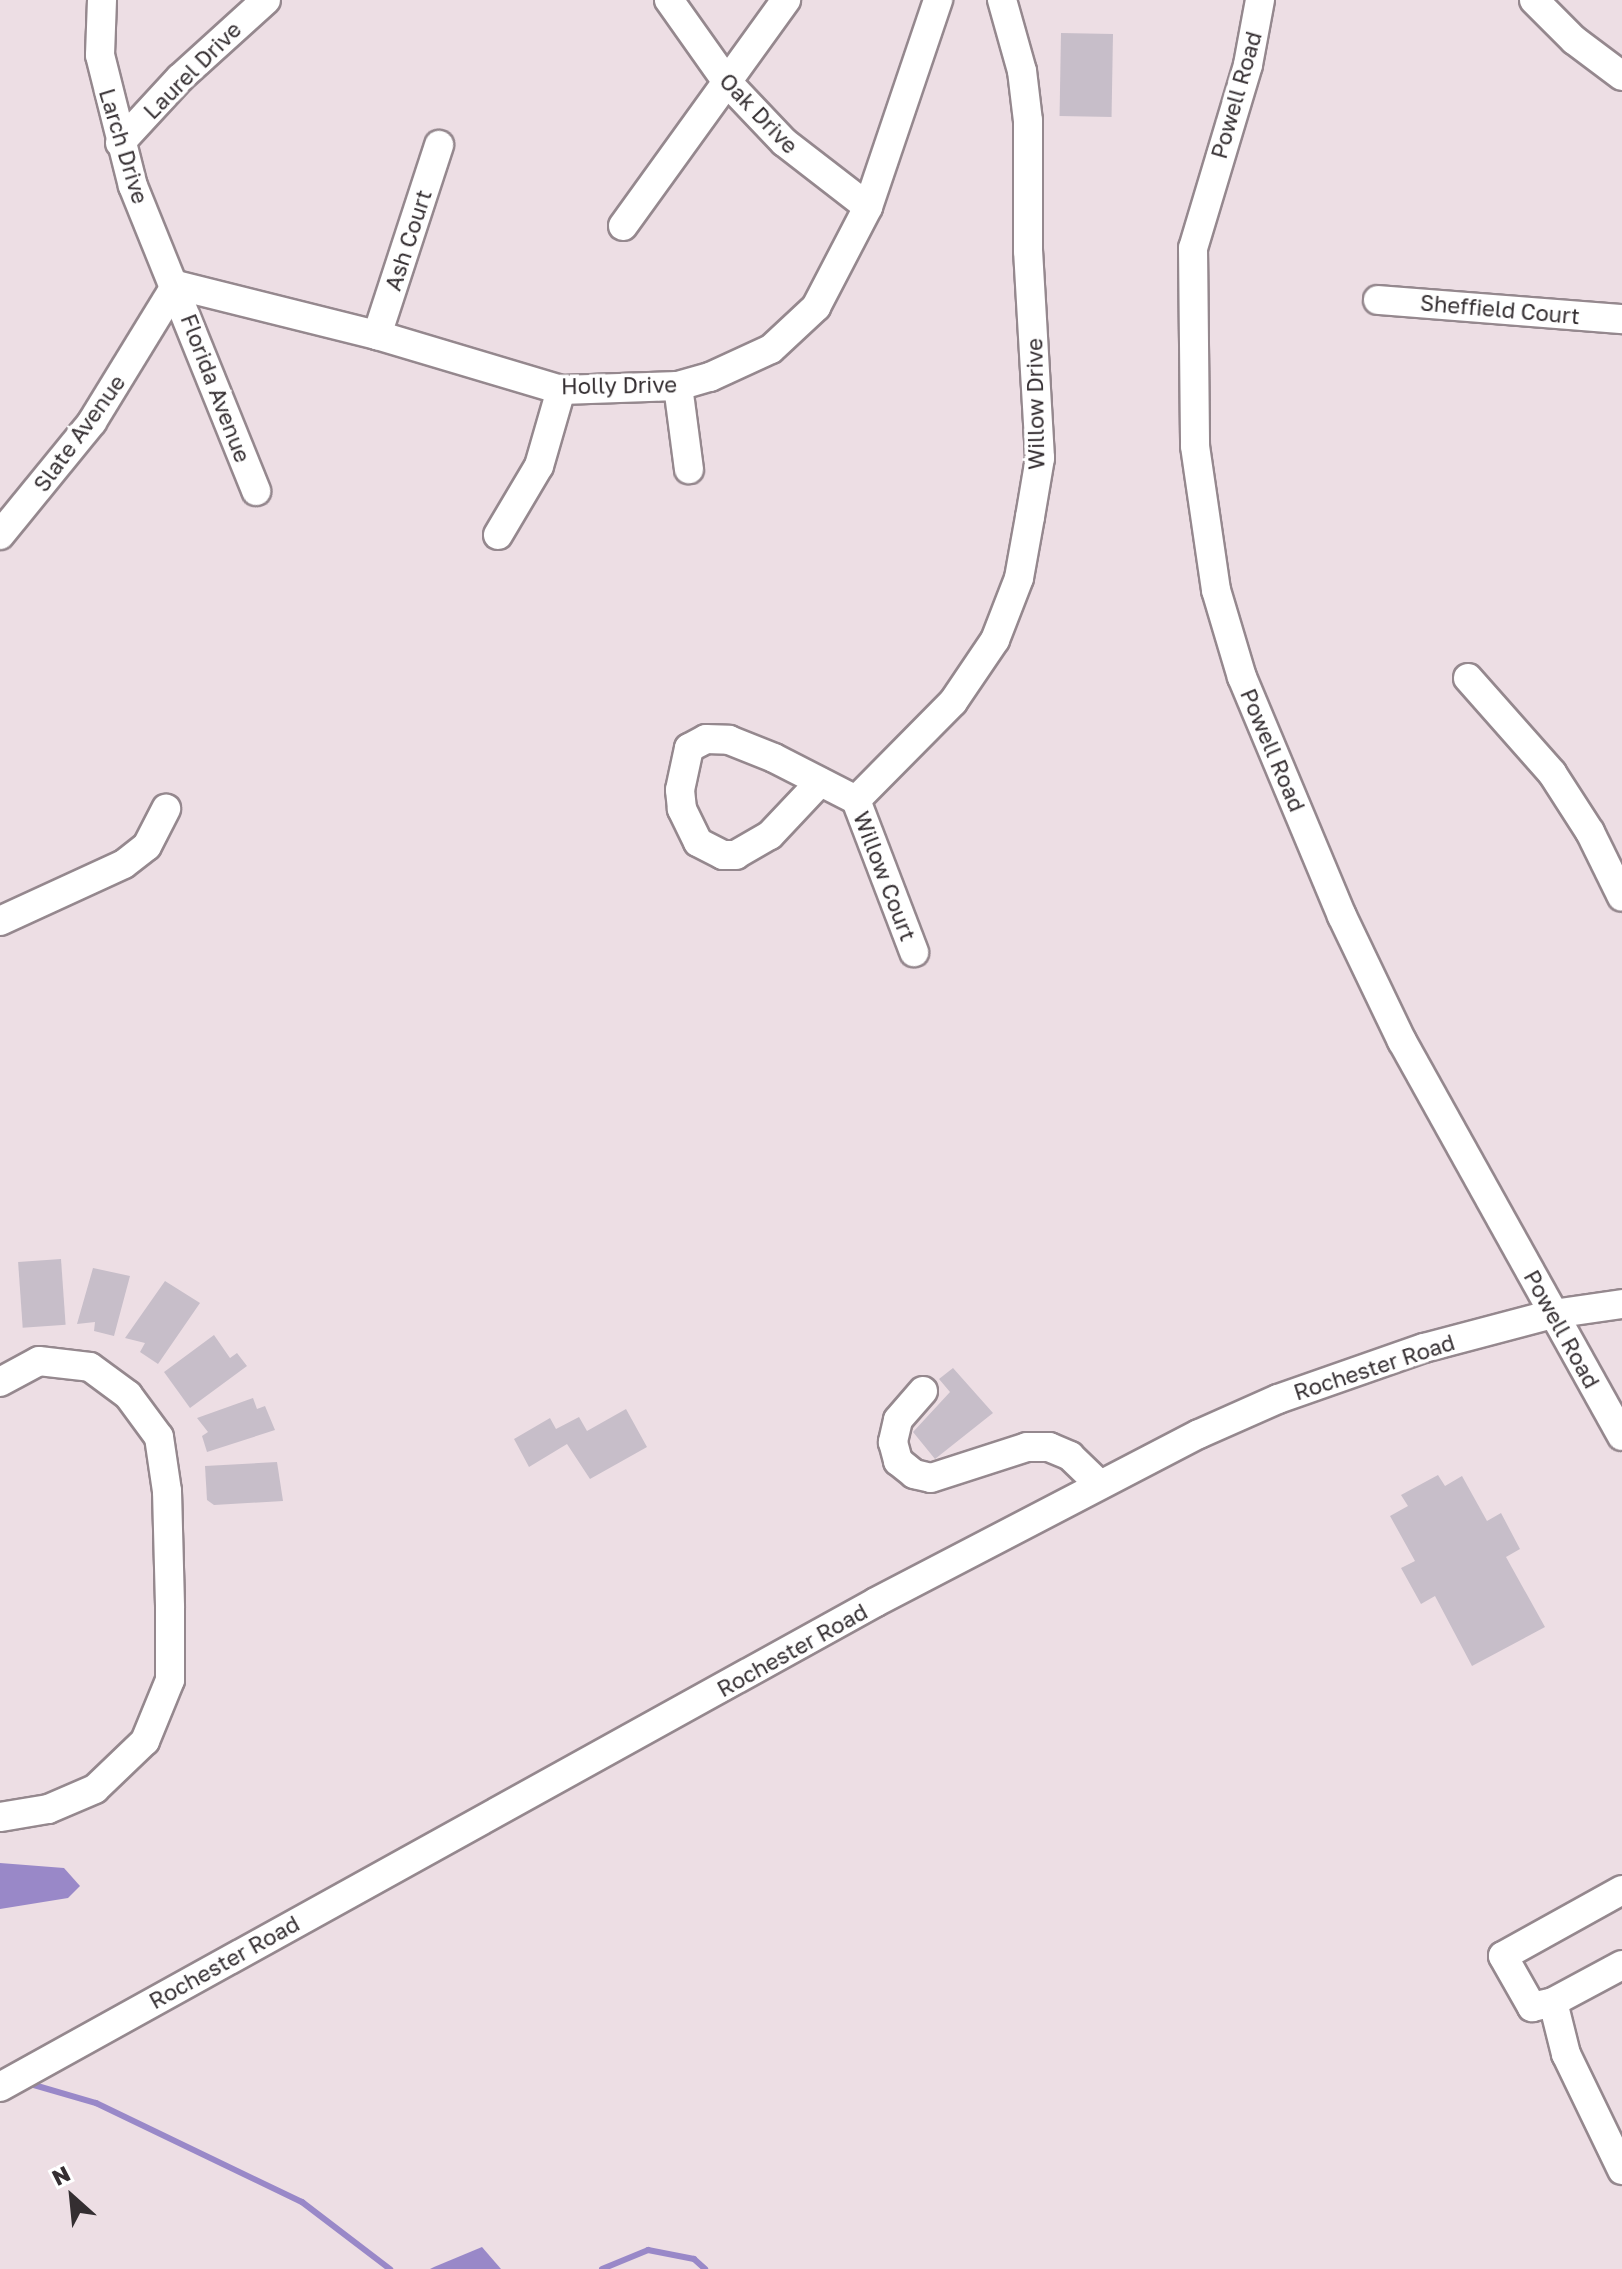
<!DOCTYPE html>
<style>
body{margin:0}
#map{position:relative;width:1622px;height:2269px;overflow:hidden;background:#eddee4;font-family:"Golos Text",sans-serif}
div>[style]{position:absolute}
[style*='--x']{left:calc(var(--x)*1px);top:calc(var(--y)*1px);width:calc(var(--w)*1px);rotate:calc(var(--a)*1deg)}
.water>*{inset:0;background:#9988c8}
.stream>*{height:6px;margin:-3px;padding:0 3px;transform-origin:3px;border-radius:3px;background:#9988c8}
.building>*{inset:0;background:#c7bec9;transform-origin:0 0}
.roads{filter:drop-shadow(2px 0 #95888e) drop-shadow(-2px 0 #95888e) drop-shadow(0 2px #95888e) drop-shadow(0 -2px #95888e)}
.minor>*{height:28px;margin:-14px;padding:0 14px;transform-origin:14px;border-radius:14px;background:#fff}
span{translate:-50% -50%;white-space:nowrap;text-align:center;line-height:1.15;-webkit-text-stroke:7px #fff;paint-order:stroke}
.street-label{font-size:22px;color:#342e31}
.north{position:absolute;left:32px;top:2157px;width:80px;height:80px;-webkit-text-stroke:6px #fff;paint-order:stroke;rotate:333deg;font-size:22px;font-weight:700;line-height:32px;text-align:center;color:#342e31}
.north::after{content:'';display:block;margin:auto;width:28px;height:36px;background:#342e31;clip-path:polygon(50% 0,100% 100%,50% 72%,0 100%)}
</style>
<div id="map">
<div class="water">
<i style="clip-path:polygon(0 1863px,64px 1868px,80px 1886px,68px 1898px,0 1909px)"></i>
<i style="clip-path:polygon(482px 2247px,501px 2269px,430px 2269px,434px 2267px)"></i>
</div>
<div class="stream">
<i style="--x:27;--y:2083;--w:72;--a:16.2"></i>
<i style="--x:96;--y:2103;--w:229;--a:25.7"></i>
<i style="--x:302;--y:2202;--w:111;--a:37.3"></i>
<i style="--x:602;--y:2269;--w:50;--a:-22.4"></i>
<i style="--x:648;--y:2250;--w:47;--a:11.1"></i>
<i style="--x:694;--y:2259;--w:15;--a:42"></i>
</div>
<div class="building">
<i style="left:1061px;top:33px;width:52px;height:83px;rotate:1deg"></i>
<i style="left:61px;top:1259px;width:66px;height:43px;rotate:86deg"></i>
<i style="clip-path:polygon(93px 1268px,130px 1276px,114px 1336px,94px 1331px,95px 1322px,77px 1324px)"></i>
<i style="clip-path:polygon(165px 1281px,200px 1303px,158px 1364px,140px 1352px,145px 1343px,125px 1338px)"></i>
<i style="clip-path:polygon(214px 1335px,230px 1358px,237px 1353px,247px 1366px,190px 1408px,164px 1372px)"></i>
<i style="clip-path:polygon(953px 1368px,993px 1413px,935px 1459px,913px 1432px,950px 1392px,939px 1379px)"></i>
<i style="clip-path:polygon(253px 1398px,257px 1409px,265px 1406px,275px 1430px,207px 1452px,202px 1436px,208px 1432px,197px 1418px)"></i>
<i style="clip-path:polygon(626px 1409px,647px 1447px,590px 1479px,567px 1444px,529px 1467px,514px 1439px,550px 1418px,556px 1429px,579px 1417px,587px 1431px)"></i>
<i style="clip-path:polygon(277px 1462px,283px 1501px,214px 1505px,207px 1500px,205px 1466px)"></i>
<i style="clip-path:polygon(1438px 1475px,1445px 1486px,1462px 1476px,1487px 1521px,1501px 1513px,1520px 1549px,1506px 1557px,1545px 1627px,1472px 1666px,1435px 1596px,1421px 1604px,1401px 1568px,1415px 1561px,1390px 1516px,1408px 1506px,1401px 1495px)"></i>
</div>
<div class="roads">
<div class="minor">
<i style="--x:102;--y:0;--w:55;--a:92.1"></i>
<i style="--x:100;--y:55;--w:135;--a:75.9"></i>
<i style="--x:133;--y:186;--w:329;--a:68"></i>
<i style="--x:669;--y:0;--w:100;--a:54.7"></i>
<i style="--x:727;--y:82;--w:83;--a:46.5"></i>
<i style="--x:784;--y:142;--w:106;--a:37.7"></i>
<i style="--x:1260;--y:0;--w:66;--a:100.5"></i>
<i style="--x:1248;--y:65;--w:191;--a:106.7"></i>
<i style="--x:1193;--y:248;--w:198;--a:89.4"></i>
<i style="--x:1195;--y:446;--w:146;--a:81.7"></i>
<i style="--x:1216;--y:590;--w:91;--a:73.4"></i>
<i style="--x:1242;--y:677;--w:259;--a:67.3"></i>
<i style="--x:1342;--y:916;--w:139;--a:64.4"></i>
<i style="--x:1402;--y:1041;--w:452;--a:60.9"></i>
<i style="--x:1534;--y:0;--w:57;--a:45"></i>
<i style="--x:1574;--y:40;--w:60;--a:36.9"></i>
<i style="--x:120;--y:143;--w:88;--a:-47.3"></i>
<i style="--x:180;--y:78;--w:116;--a:-42.2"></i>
<i style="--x:623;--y:226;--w:279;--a:-54.2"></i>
<i style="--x:176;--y:285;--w:207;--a:14"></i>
<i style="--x:377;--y:335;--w:192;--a:16.6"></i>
<i style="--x:561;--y:390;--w:117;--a:-2"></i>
<i style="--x:678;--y:386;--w:33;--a:-16"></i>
<i style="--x:710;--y:377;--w:67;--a:-24.7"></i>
<i style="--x:771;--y:349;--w:62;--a:-43"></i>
<i style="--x:816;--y:307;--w:113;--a:-62.5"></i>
<i style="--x:868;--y:207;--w:219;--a:-71.3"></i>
<i style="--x:1378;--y:300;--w:245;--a:4.5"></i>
<i style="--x:377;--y:335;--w:200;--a:-71.9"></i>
<i style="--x:678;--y:386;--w:84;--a:82.5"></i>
<i style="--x:0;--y:535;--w:146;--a:-50.8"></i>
<i style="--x:92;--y:422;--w:161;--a:-58.5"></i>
<i style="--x:498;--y:535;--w:80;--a:-59.3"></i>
<i style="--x:539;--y:466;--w:79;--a:-73.9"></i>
<i style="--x:1468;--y:678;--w:127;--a:48.5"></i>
<i style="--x:1552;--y:773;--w:70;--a:57.2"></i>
<i style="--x:1590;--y:832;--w:72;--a:63.8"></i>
<i style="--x:820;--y:782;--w:73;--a:133.3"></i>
<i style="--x:770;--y:835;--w:39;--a:150"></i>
<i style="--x:736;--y:855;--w:13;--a:180"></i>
<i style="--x:723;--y:855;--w:28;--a:-153"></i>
<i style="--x:698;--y:842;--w:37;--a:-116"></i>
<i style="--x:682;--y:809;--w:19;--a:-96"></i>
<i style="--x:680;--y:790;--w:43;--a:-77.9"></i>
<i style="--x:689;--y:748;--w:19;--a:-28"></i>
<i style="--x:706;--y:739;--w:23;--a:2"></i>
<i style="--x:729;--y:740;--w:48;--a:21.8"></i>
<i style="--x:774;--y:758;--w:92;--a:27.1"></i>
<i style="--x:856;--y:800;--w:138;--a:-45.3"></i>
<i style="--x:953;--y:702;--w:75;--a:-55.9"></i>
<i style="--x:995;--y:640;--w:66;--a:-68.8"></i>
<i style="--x:1019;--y:578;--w:62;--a:-79.8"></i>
<i style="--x:1030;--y:517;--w:60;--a:-80.4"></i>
<i style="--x:1040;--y:458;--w:207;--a:-93.3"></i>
<i style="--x:1028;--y:251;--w:130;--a:-90"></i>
<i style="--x:1028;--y:121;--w:50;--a:-96.8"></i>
<i style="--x:1022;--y:71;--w:74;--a:-105.7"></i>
<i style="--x:856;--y:800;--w:163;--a:69.1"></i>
<i style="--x:0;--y:921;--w:136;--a:-24.7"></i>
<i style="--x:124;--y:864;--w:29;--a:-38"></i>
<i style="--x:147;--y:846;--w:42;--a:-62.8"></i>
<i style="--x:0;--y:1382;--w:44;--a:-28.3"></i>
<i style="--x:39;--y:1361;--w:51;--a:6.7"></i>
<i style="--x:90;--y:1367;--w:47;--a:36.4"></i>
<i style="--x:128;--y:1395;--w:52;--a:53.6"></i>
<i style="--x:159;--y:1437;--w:55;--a:81.6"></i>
<i style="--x:167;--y:1491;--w:117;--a:88.5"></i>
<i style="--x:170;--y:1608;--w:72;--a:90"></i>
<i style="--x:170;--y:1680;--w:66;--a:112.3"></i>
<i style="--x:145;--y:1741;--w:69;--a:136.2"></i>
<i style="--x:95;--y:1789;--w:51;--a:156.9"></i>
<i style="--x:48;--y:1809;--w:49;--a:170.5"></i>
<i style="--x:923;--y:1391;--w:38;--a:131"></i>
<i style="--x:898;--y:1420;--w:23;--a:103"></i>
<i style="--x:893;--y:1442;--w:20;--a:75"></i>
<i style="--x:898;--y:1461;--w:21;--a:39"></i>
<i style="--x:914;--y:1474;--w:17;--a:13"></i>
<i style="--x:931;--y:1478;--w:101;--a:-17.9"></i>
<i style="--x:1027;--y:1447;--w:22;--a:0"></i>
<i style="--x:1049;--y:1447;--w:23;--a:23"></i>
<i style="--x:1070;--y:1456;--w:40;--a:44"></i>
<i style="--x:1622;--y:1890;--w:136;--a:151"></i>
<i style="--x:1503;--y:1956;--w:59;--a:60.4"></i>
<i style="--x:1532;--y:2007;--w:22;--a:-13"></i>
<i style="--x:1553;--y:2002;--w:78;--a:-28.2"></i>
<i style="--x:1553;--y:2002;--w:54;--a:76"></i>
<i style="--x:1566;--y:2054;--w:129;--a:64.2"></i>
<i style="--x:0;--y:2087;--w:1001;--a:-28.97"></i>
<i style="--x:876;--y:1602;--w:364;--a:-27.5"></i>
<i style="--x:1199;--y:1434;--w:86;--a:-23.9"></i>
<i style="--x:1278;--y:1399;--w:155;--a:-19.3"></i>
<i style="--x:1424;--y:1348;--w:133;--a:-14.8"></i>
<i style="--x:1553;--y:1314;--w:70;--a:-8.2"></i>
</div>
</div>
<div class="street-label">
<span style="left:192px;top:70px;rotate:-45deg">Laurel Drive</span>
<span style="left:1236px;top:95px;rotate:-74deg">Powell Road</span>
<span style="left:759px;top:113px;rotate:46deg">Oak Drive</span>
<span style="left:124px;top:146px;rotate:73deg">Larch Drive</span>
<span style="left:408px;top:240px;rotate:-72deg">Ash Court</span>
<span style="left:1500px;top:309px;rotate:5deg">Sheffield Court</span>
<span style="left:619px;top:385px;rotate:-1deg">Holly Drive</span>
<span style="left:216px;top:388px;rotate:69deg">Florida Avenue</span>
<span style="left:1035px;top:404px;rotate:-91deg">Willow Drive</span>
<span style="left:79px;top:433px;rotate:-54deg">Slate Avenue</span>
<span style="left:1273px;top:750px;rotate:67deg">Powell Road</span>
<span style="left:885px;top:876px;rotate:69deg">Willow Court</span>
<span style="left:1562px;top:1329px;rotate:61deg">Powell Road</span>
<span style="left:1374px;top:1367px;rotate:-18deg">Rochester Road</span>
<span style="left:792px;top:1650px;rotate:-29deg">Rochester Road</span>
<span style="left:224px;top:1962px;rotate:-29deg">Rochester Road</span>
</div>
<div class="north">N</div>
</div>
